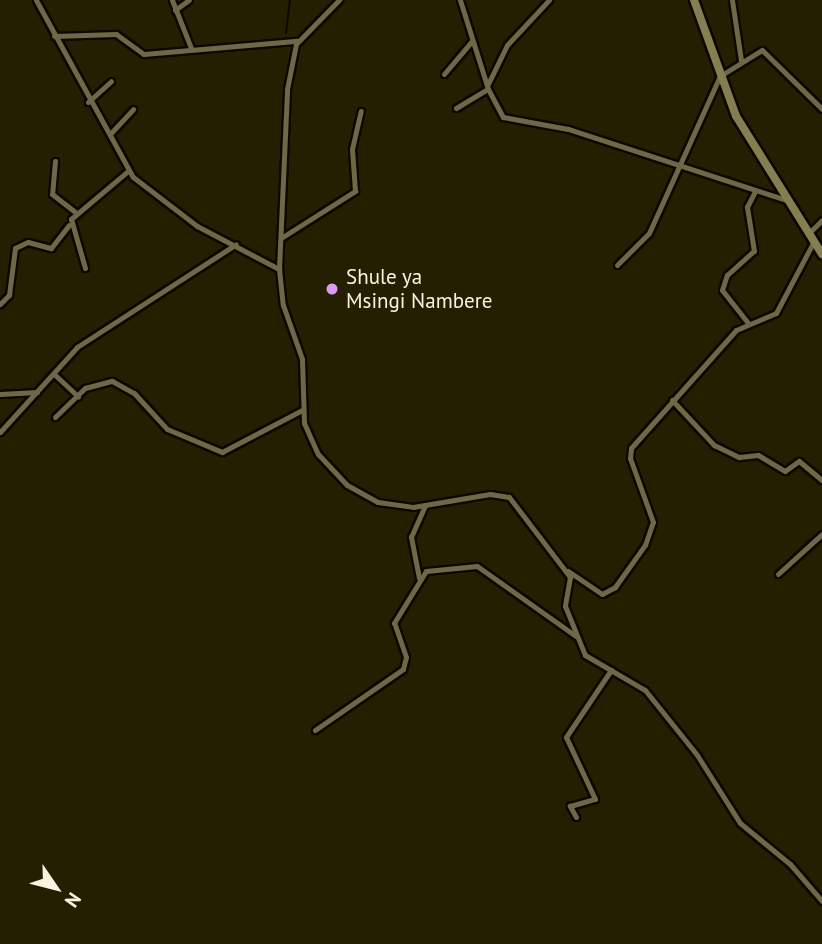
<!DOCTYPE html>
<style>
body{margin:0}
#map{position:relative;width:822px;height:944px;overflow:hidden;background:#241f00;font-family:"PT Sans",sans-serif}
div>[style]{position:absolute}
[style*='--x']{left:calc(var(--x)*1px);top:calc(var(--y)*1px);width:calc(var(--w)*1px);rotate:calc(var(--a)*1deg)}
.stream>*{height:2px;margin:-1px;padding:0 1px;transform-origin:1px;border-radius:1px;background:#0d0900}
.roads{filter:drop-shadow(2px 0 #0c0800) drop-shadow(-2px 0 #0c0800) drop-shadow(0 2px #0c0800) drop-shadow(0 -2px #0c0800)}
.street>*{height:5px;margin:-2.5px;padding:0 2.5px;transform-origin:2.5px;border-radius:2.5px;background:#6d6846}
.secondary>*{height:8px;margin:-4px;padding:0 4px;transform-origin:4px;border-radius:4px;background:#857e51}
.dots>*{width:19px;height:19px;translate:-50% -50%;box-sizing:border-box;border:4px solid #241f00;border-radius:50%}
span{translate:-50% -50%;white-space:nowrap;text-align:center;line-height:1.15;-webkit-text-stroke:7px #241f00;paint-order:stroke}
.poi-label{font-size:21px;color:#f7f4e1}
.left{translate:0 -50%;text-align:left}
.north{position:absolute;left:21px;top:853px;width:70px;height:70px;-webkit-text-stroke:5px #241f00;paint-order:stroke;rotate:125deg;font-size:19px;font-weight:700;line-height:28px;text-align:center;color:#f7f4e1}
.north::after{content:'';display:block;margin:auto;width:24px;height:32px;background:#f7f4e1;clip-path:polygon(50% 0,100% 100%,50% 72%,0 100%)}
</style>
<div id="map">
<div class="stream">
<i style="--x:286;--y:33;--w:33;--a:-83"></i>
</div>
<div class="roads">
<div class="street">
<i style="--x:36;--y:0;--w:202;--a:61.3"></i>
<i style="--x:133;--y:177;--w:81;--a:37.4"></i>
<i style="--x:197;--y:226;--w:93;--a:27.7"></i>
<i style="--x:279;--y:269;--w:36;--a:84"></i>
<i style="--x:283;--y:305;--w:57;--a:70.6"></i>
<i style="--x:302;--y:359;--w:64;--a:88.2"></i>
<i style="--x:304;--y:423;--w:34;--a:66"></i>
<i style="--x:318;--y:454;--w:42;--a:46.9"></i>
<i style="--x:347;--y:485;--w:35;--a:29"></i>
<i style="--x:378;--y:502;--w:35;--a:8"></i>
<i style="--x:413;--y:507;--w:78;--a:-9.6"></i>
<i style="--x:490;--y:494;--w:19;--a:9"></i>
<i style="--x:509;--y:497;--w:101;--a:52.7"></i>
<i style="--x:570;--y:577;--w:29;--a:100"></i>
<i style="--x:565;--y:606;--w:53;--a:67.8"></i>
<i style="--x:585;--y:655;--w:69;--a:30.3"></i>
<i style="--x:645;--y:690;--w:83;--a:51.3"></i>
<i style="--x:697;--y:755;--w:80;--a:57.7"></i>
<i style="--x:740;--y:823;--w:65;--a:39.4"></i>
<i style="--x:790;--y:864;--w:49;--a:49.1"></i>
<i style="--x:172;--y:0;--w:52;--a:68.4"></i>
<i style="--x:460;--y:0;--w:93;--a:72.5"></i>
<i style="--x:488;--y:89;--w:32;--a:62"></i>
<i style="--x:503;--y:117;--w:66;--a:10.5"></i>
<i style="--x:568;--y:129;--w:229;--a:18"></i>
<i style="--x:732;--y:0;--w:61;--a:81.5"></i>
<i style="--x:175;--y:10;--w:17;--a:-36"></i>
<i style="--x:54;--y:36;--w:62;--a:-1.8"></i>
<i style="--x:116;--y:34;--w:34;--a:36"></i>
<i style="--x:144;--y:54;--w:154;--a:-4.9"></i>
<i style="--x:444;--y:74;--w:43;--a:-49.7"></i>
<i style="--x:488;--y:84;--w:43;--a:-64"></i>
<i style="--x:507;--y:45;--w:62;--a:-47"></i>
<i style="--x:88;--y:102;--w:31;--a:-42"></i>
<i style="--x:456;--y:108;--w:37;--a:-31"></i>
<i style="--x:110;--y:134;--w:34;--a:-47"></i>
<i style="--x:55;--y:161;--w:33;--a:95"></i>
<i style="--x:52;--y:194;--w:31;--a:38"></i>
<i style="--x:809;--y:233;--w:18;--a:-45"></i>
<i style="--x:281;--y:238;--w:88;--a:-32.4"></i>
<i style="--x:355;--y:191;--w:42;--a:-94.1"></i>
<i style="--x:352;--y:149;--w:39;--a:-77"></i>
<i style="--x:617;--y:265;--w:45;--a:-45"></i>
<i style="--x:649;--y:233;--w:172;--a:-65.7"></i>
<i style="--x:720;--y:76;--w:49;--a:-31.8"></i>
<i style="--x:762;--y:50;--w:84;--a:44.5"></i>
<i style="--x:85;--y:268;--w:51;--a:-105.9"></i>
<i style="--x:71;--y:219;--w:75;--a:-40.1"></i>
<i style="--x:279;--y:268;--w:179;--a:-87.4"></i>
<i style="--x:287;--y:89;--w:46;--a:-78.7"></i>
<i style="--x:296;--y:44;--w:62;--a:-45.7"></i>
<i style="--x:0;--y:304;--w:13;--a:-45"></i>
<i style="--x:9;--y:295;--w:47;--a:-82.7"></i>
<i style="--x:15;--y:248;--w:14;--a:-25"></i>
<i style="--x:28;--y:242;--w:24;--a:15"></i>
<i style="--x:51;--y:248;--w:29;--a:-52"></i>
<i style="--x:748;--y:323;--w:42;--a:-128.2"></i>
<i style="--x:722;--y:290;--w:16;--a:-72"></i>
<i style="--x:727;--y:275;--w:36;--a:-42"></i>
<i style="--x:754;--y:251;--w:45;--a:-99"></i>
<i style="--x:747;--y:207;--w:18;--a:-63"></i>
<i style="--x:54;--y:374;--w:33;--a:43"></i>
<i style="--x:0;--y:394;--w:37;--a:-3"></i>
<i style="--x:672;--y:400;--w:62;--a:47"></i>
<i style="--x:714;--y:445;--w:28;--a:26"></i>
<i style="--x:739;--y:457;--w:19;--a:-6"></i>
<i style="--x:758;--y:455;--w:31;--a:31"></i>
<i style="--x:785;--y:471;--w:17;--a:-36"></i>
<i style="--x:799;--y:461;--w:30;--a:40"></i>
<i style="--x:55;--y:417;--w:42;--a:-44"></i>
<i style="--x:85;--y:388;--w:28;--a:-15"></i>
<i style="--x:112;--y:381;--w:25;--a:29"></i>
<i style="--x:134;--y:393;--w:49;--a:47.5"></i>
<i style="--x:167;--y:429;--w:60;--a:22.7"></i>
<i style="--x:222;--y:452;--w:90;--a:-27.7"></i>
<i style="--x:0;--y:432;--w:115;--a:-47.8"></i>
<i style="--x:77;--y:347;--w:189;--a:-32.9"></i>
<i style="--x:568;--y:571;--w:41;--a:34.1"></i>
<i style="--x:602;--y:594;--w:15;--a:-28"></i>
<i style="--x:615;--y:587;--w:52;--a:-54.5"></i>
<i style="--x:645;--y:545;--w:24;--a:-71"></i>
<i style="--x:653;--y:522;--w:68;--a:-109.8"></i>
<i style="--x:630;--y:458;--w:10;--a:-84"></i>
<i style="--x:631;--y:448;--w:158;--a:-48.3"></i>
<i style="--x:736;--y:330;--w:43;--a:-23"></i>
<i style="--x:776;--y:313;--w:81;--a:-62.2"></i>
<i style="--x:778;--y:574;--w:59;--a:-42.3"></i>
<i style="--x:419;--y:578;--w:42;--a:-101"></i>
<i style="--x:411;--y:537;--w:35;--a:-66"></i>
<i style="--x:315;--y:730;--w:107;--a:-34.7"></i>
<i style="--x:403;--y:669;--w:12;--a:-76"></i>
<i style="--x:406;--y:657;--w:36;--a:-109"></i>
<i style="--x:394;--y:623;--w:61;--a:-58.4"></i>
<i style="--x:426;--y:571;--w:51;--a:-5.6"></i>
<i style="--x:477;--y:566;--w:121;--a:35.3"></i>
<i style="--x:576;--y:817;--w:13;--a:-119"></i>
<i style="--x:570;--y:806;--w:26;--a:-16"></i>
<i style="--x:595;--y:799;--w:68;--a:-115.1"></i>
<i style="--x:566;--y:737;--w:81;--a:-56.1"></i>
</div>
<div class="secondary">
<i style="--x:694;--y:0;--w:123;--a:70.1"></i>
<i style="--x:736;--y:116;--w:163;--a:58.1"></i>
</div>
</div>
<div class="dots">
<i style="left:332px;top:289px;background:#dd99f3"></i>
</div>
<div class="poi-label">
<span class="left" style="left:346px;top:289px">Shule ya<br>Msingi Nambere</span>
</div>
<div class="north">N</div>
</div>
